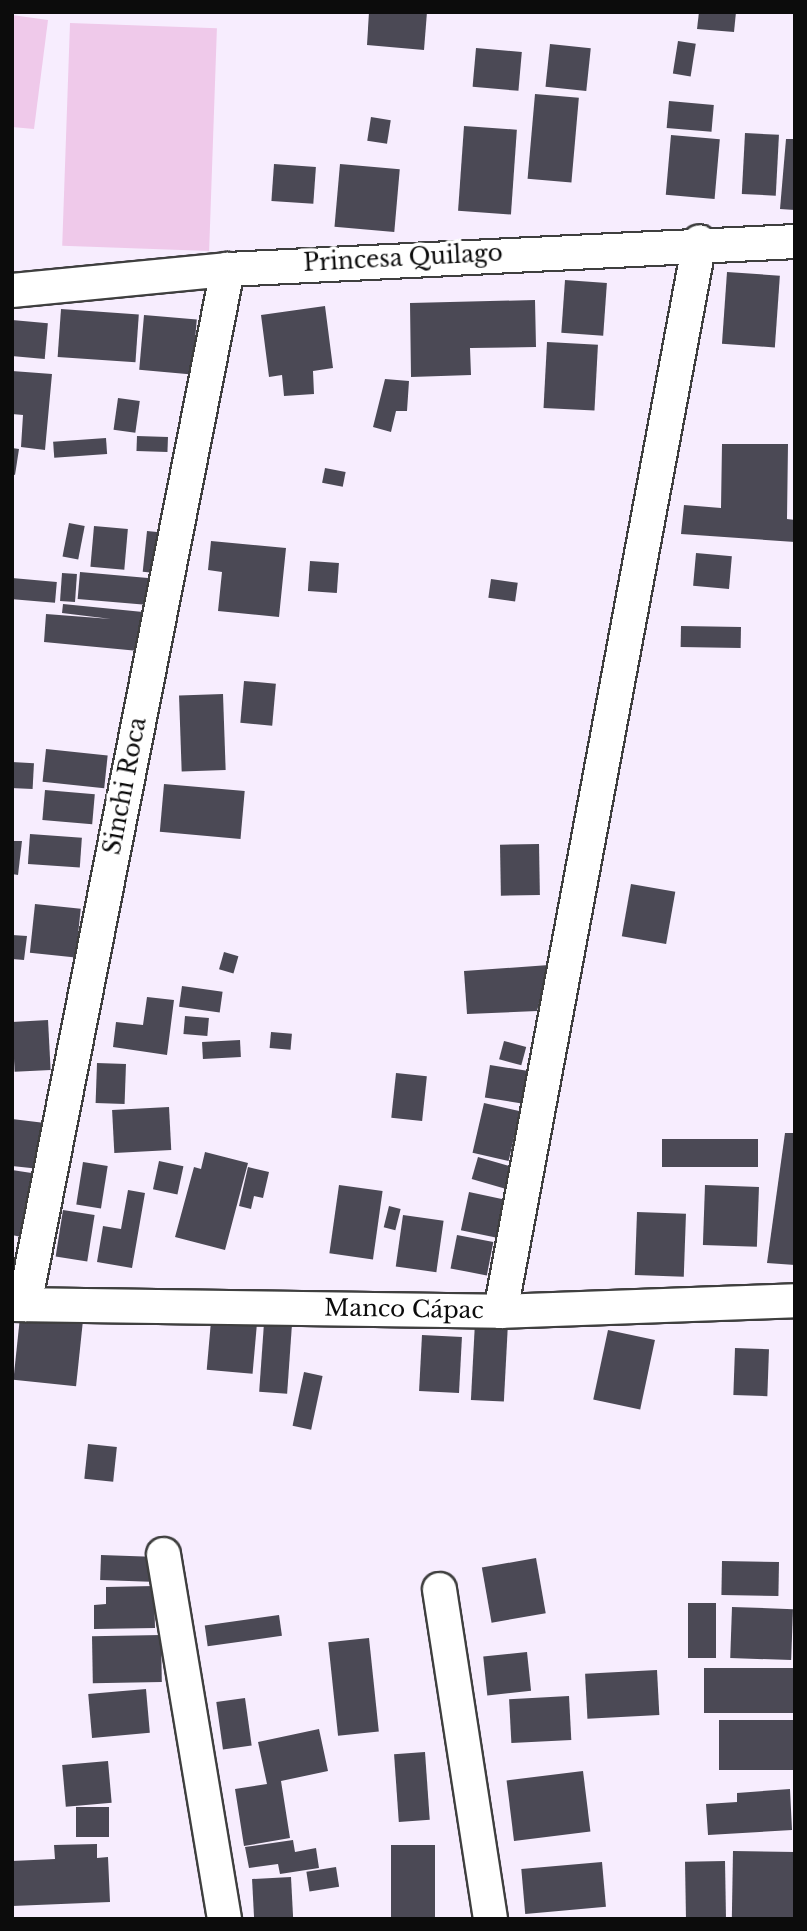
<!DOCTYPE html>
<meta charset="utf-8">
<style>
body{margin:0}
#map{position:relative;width:807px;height:1931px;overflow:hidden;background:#f7edfe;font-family:"Libre Baskerville",serif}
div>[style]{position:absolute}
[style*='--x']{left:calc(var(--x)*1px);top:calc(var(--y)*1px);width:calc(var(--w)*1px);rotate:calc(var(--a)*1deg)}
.pitch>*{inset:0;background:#efc9ea;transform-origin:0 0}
.building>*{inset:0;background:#4b4955;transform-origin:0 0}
.roads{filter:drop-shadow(2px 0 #3f3f3f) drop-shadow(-2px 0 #3f3f3f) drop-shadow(0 2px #3f3f3f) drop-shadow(0 -2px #3f3f3f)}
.minor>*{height:33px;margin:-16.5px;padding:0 16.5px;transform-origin:16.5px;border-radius:16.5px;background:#fff}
span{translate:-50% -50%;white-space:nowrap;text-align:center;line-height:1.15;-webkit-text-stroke:7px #fff;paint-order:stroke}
.street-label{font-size:23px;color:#0c0c0c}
.frame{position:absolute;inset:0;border:14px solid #0c0c0c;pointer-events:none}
</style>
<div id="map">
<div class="pitch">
<i style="clip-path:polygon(12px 15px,48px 20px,34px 129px,12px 127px)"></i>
<i style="left:70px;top:23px;width:147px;height:223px;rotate:2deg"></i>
</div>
<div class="building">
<i style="clip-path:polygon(369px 12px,427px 12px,424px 50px,367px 45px)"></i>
<i style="clip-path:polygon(699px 12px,736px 12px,734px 32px,697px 29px)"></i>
<i style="left:678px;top:41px;width:18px;height:33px;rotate:9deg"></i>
<i style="left:550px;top:44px;width:41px;height:43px;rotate:6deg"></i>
<i style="left:476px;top:48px;width:46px;height:39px;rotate:5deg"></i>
<i style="left:535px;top:94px;width:44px;height:85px;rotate:5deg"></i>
<i style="left:669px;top:101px;width:45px;height:27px;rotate:5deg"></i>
<i style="left:371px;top:117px;width:20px;height:24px;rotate:9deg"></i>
<i style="left:464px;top:126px;width:53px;height:85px;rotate:4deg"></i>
<i style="left:745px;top:133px;width:34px;height:61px;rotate:3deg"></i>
<i style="left:671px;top:135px;width:49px;height:60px;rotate:5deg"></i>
<i style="clip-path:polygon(786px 139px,795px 139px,795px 210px,780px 209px)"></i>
<i style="left:274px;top:164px;width:42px;height:37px;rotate:4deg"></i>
<i style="left:340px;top:164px;width:60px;height:63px;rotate:5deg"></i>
<i style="left:727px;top:272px;width:53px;height:72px;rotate:4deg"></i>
<i style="left:565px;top:280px;width:42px;height:53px;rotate:4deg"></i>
<i style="clip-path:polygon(535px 300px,536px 347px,470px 348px,471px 375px,411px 377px,410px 303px)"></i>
<i style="clip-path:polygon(325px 306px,333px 368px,313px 371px,314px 394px,284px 396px,282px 375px,269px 377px,261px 315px)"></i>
<i style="left:61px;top:309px;width:78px;height:48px;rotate:4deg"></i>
<i style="left:144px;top:315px;width:53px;height:55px;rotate:5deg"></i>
<i style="left:12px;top:320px;width:36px;height:36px;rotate:5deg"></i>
<i style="left:547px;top:342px;width:51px;height:66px;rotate:3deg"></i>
<i style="clip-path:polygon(12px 371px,52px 374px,45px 450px,21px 447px,23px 415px,12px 414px)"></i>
<i style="clip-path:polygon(385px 379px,409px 381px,407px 411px,396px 411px,391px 432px,373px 427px)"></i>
<i style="left:118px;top:398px;width:22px;height:32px;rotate:8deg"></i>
<i style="left:137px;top:436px;width:31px;height:15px;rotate:2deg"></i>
<i style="left:106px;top:438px;width:16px;height:53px;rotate:86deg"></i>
<i style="clip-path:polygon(722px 444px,788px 444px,787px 519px,795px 520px,795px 542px,681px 534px,684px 505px,721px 508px)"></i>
<i style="clip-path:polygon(12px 448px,19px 449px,15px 475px,12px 474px)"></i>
<i style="left:325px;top:468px;width:21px;height:15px;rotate:11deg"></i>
<i style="left:69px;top:523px;width:16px;height:34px;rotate:11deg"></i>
<i style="left:94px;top:526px;width:34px;height:41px;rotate:5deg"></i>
<i style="left:147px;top:531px;width:20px;height:41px;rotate:6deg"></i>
<i style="clip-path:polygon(211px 541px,286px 548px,279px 617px,218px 611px,222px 572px,208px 570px)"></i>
<i style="left:696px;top:553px;width:36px;height:33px;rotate:5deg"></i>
<i style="left:310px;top:561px;width:29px;height:30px;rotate:4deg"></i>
<i style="left:80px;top:572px;width:74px;height:27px;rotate:5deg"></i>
<i style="left:62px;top:573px;width:15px;height:28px;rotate:4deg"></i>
<i style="left:12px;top:578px;width:45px;height:21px;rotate:5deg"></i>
<i style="left:491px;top:579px;width:27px;height:19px;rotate:8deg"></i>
<i style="clip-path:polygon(63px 604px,153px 613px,149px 652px,44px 642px,46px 614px,111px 619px,62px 613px)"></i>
<i style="left:681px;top:626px;width:60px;height:21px;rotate:1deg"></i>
<i style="left:244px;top:681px;width:32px;height:42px;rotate:5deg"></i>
<i style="left:223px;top:694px;width:76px;height:44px;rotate:88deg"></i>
<i style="left:46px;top:749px;width:62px;height:33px;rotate:6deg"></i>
<i style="left:12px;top:762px;width:22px;height:26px;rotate:3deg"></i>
<i style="left:164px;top:784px;width:81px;height:48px;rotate:5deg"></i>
<i style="left:45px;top:790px;width:50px;height:30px;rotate:5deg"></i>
<i style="left:30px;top:834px;width:52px;height:30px;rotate:4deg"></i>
<i style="clip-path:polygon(12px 841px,22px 841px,18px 875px,12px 874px)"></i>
<i style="left:539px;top:844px;width:51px;height:39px;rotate:89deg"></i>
<i style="left:631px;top:884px;width:45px;height:53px;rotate:10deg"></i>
<i style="left:35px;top:904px;width:46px;height:49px;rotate:6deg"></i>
<i style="clip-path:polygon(12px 935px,27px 936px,24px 960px,12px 959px)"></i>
<i style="left:224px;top:952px;width:15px;height:18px;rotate:16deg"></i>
<i style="clip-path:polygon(549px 965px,537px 1011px,467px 1014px,464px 971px)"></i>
<i style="left:182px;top:986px;width:41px;height:21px;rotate:8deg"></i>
<i style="clip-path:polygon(147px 997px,174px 1000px,167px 1055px,113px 1047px,116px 1022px,143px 1025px)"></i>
<i style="left:185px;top:1016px;width:24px;height:18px;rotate:5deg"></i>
<i style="left:48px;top:1020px;width:50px;height:36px;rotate:87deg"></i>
<i style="left:271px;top:1032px;width:21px;height:16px;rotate:5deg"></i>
<i style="left:240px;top:1040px;width:17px;height:38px;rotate:87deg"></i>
<i style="left:504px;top:1041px;width:23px;height:19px;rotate:15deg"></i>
<i style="left:97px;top:1063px;width:29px;height:40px;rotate:2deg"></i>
<i style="left:490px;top:1065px;width:39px;height:33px;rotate:9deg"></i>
<i style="left:396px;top:1073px;width:31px;height:45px;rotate:6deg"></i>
<i style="left:484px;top:1103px;width:37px;height:51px;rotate:13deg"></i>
<i style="left:169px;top:1107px;width:43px;height:57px;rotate:87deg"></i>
<i style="clip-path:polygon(12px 1119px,45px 1123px,40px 1169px,12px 1166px)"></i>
<i style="clip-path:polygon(785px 1133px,795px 1133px,795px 1265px,767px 1263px)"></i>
<i style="left:758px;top:1139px;width:28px;height:96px;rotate:90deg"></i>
<i style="clip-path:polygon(205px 1152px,248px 1163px,225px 1250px,175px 1237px,194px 1167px,201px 1169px)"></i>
<i style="left:478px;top:1157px;width:35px;height:23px;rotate:16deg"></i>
<i style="left:159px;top:1161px;width:25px;height:29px;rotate:12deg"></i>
<i style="left:83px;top:1162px;width:25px;height:43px;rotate:9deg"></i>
<i style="clip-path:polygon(248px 1167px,269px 1172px,263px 1198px,254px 1196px,251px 1209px,239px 1206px)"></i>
<i style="clip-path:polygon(12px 1170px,38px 1174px,26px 1238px,12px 1235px)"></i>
<i style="left:339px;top:1185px;width:44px;height:69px;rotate:8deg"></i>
<i style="left:705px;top:1185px;width:54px;height:60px;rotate:2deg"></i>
<i style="clip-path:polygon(128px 1190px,145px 1193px,132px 1268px,97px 1262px,103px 1226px,121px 1229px)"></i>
<i style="left:469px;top:1192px;width:43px;height:39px;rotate:12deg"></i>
<i style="left:389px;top:1206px;width:12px;height:22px;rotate:14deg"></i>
<i style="left:63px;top:1210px;width:32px;height:47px;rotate:9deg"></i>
<i style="left:637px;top:1212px;width:49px;height:63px;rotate:2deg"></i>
<i style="left:403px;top:1215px;width:41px;height:52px;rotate:8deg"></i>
<i style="left:457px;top:1235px;width:37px;height:34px;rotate:11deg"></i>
<i style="left:20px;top:1317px;width:63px;height:63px;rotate:6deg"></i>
<i style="left:211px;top:1321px;width:46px;height:49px;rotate:5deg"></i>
<i style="left:475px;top:1322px;width:33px;height:78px;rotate:3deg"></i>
<i style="left:264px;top:1323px;width:28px;height:69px;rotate:4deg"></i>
<i style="left:608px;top:1330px;width:48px;height:71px;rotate:12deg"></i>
<i style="left:422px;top:1335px;width:40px;height:56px;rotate:3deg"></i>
<i style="left:735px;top:1348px;width:34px;height:47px;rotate:2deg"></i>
<i style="left:304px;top:1372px;width:19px;height:55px;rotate:12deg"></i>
<i style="left:88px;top:1444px;width:29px;height:35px;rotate:6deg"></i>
<i style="left:101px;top:1555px;width:50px;height:25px;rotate:2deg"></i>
<i style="left:536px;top:1558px;width:56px;height:55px;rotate:80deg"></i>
<i style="left:722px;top:1561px;width:57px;height:34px;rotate:1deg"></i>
<i style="clip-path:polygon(154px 1586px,155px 1628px,94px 1629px,94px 1605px,106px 1604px,106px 1587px)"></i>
<i style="left:688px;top:1603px;width:28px;height:55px"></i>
<i style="left:732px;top:1607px;width:61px;height:51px;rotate:2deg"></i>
<i style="left:279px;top:1615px;width:21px;height:75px;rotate:82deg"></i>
<i style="left:161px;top:1635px;width:47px;height:69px;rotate:89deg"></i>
<i style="left:369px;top:1638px;width:94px;height:41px;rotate:84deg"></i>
<i style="left:527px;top:1652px;width:39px;height:44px;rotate:84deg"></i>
<i style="left:795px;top:1668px;width:45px;height:91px;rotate:90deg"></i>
<i style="left:657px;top:1670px;width:45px;height:72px;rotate:87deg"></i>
<i style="left:146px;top:1689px;width:44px;height:58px;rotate:85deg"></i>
<i style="left:569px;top:1696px;width:44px;height:60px;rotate:87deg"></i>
<i style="left:245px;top:1698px;width:48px;height:29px;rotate:82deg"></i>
<i style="left:793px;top:1720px;width:50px;height:74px;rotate:90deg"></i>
<i style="clip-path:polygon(319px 1729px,328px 1771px,281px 1781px,290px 1838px,244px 1846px,235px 1789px,267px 1784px,258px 1742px)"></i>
<i style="left:425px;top:1752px;width:68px;height:31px;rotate:86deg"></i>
<i style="left:108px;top:1761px;width:42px;height:46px;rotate:85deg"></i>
<i style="left:583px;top:1771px;width:61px;height:77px;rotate:83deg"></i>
<i style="clip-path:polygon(790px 1789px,792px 1830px,708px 1835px,706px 1804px,737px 1802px,737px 1793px)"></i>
<i style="left:109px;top:1807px;width:30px;height:33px;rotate:90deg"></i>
<i style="clip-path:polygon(293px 1840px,295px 1852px,316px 1848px,319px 1868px,280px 1874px,278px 1864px,249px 1868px,245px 1847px)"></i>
<i style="clip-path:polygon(97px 1844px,97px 1858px,108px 1857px,110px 1902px,12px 1906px,12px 1861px,55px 1859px,54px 1845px)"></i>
<i style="left:435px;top:1845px;width:74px;height:44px;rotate:90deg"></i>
<i style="left:733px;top:1851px;width:62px;height:68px;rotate:1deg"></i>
<i style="left:725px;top:1861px;width:58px;height:40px;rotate:89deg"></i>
<i style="left:602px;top:1862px;width:45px;height:81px;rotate:85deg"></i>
<i style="left:336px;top:1867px;width:20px;height:30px;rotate:81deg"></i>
<i style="left:291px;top:1877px;width:42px;height:39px;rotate:87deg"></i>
</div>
<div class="roads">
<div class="minor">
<i style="--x:12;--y:290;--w:216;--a:-5.6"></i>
<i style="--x:227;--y:269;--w:569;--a:-2.82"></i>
<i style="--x:12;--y:1304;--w:488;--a:0.8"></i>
<i style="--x:500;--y:1311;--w:295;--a:-2.1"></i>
<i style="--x:24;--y:1304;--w:1055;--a:-78.9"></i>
<i style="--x:500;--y:1311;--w:1088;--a:-79.46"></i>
<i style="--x:163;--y:1554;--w:370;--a:80.5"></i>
<i style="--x:439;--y:1589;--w:334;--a:81.2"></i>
</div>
</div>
<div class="street-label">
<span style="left:403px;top:258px;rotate:-3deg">Princesa Quilago</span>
<span style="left:125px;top:786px;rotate:-79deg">Sinchi Roca</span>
<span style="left:404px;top:1309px;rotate:1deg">Manco Cápac</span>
</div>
<div class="frame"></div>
</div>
